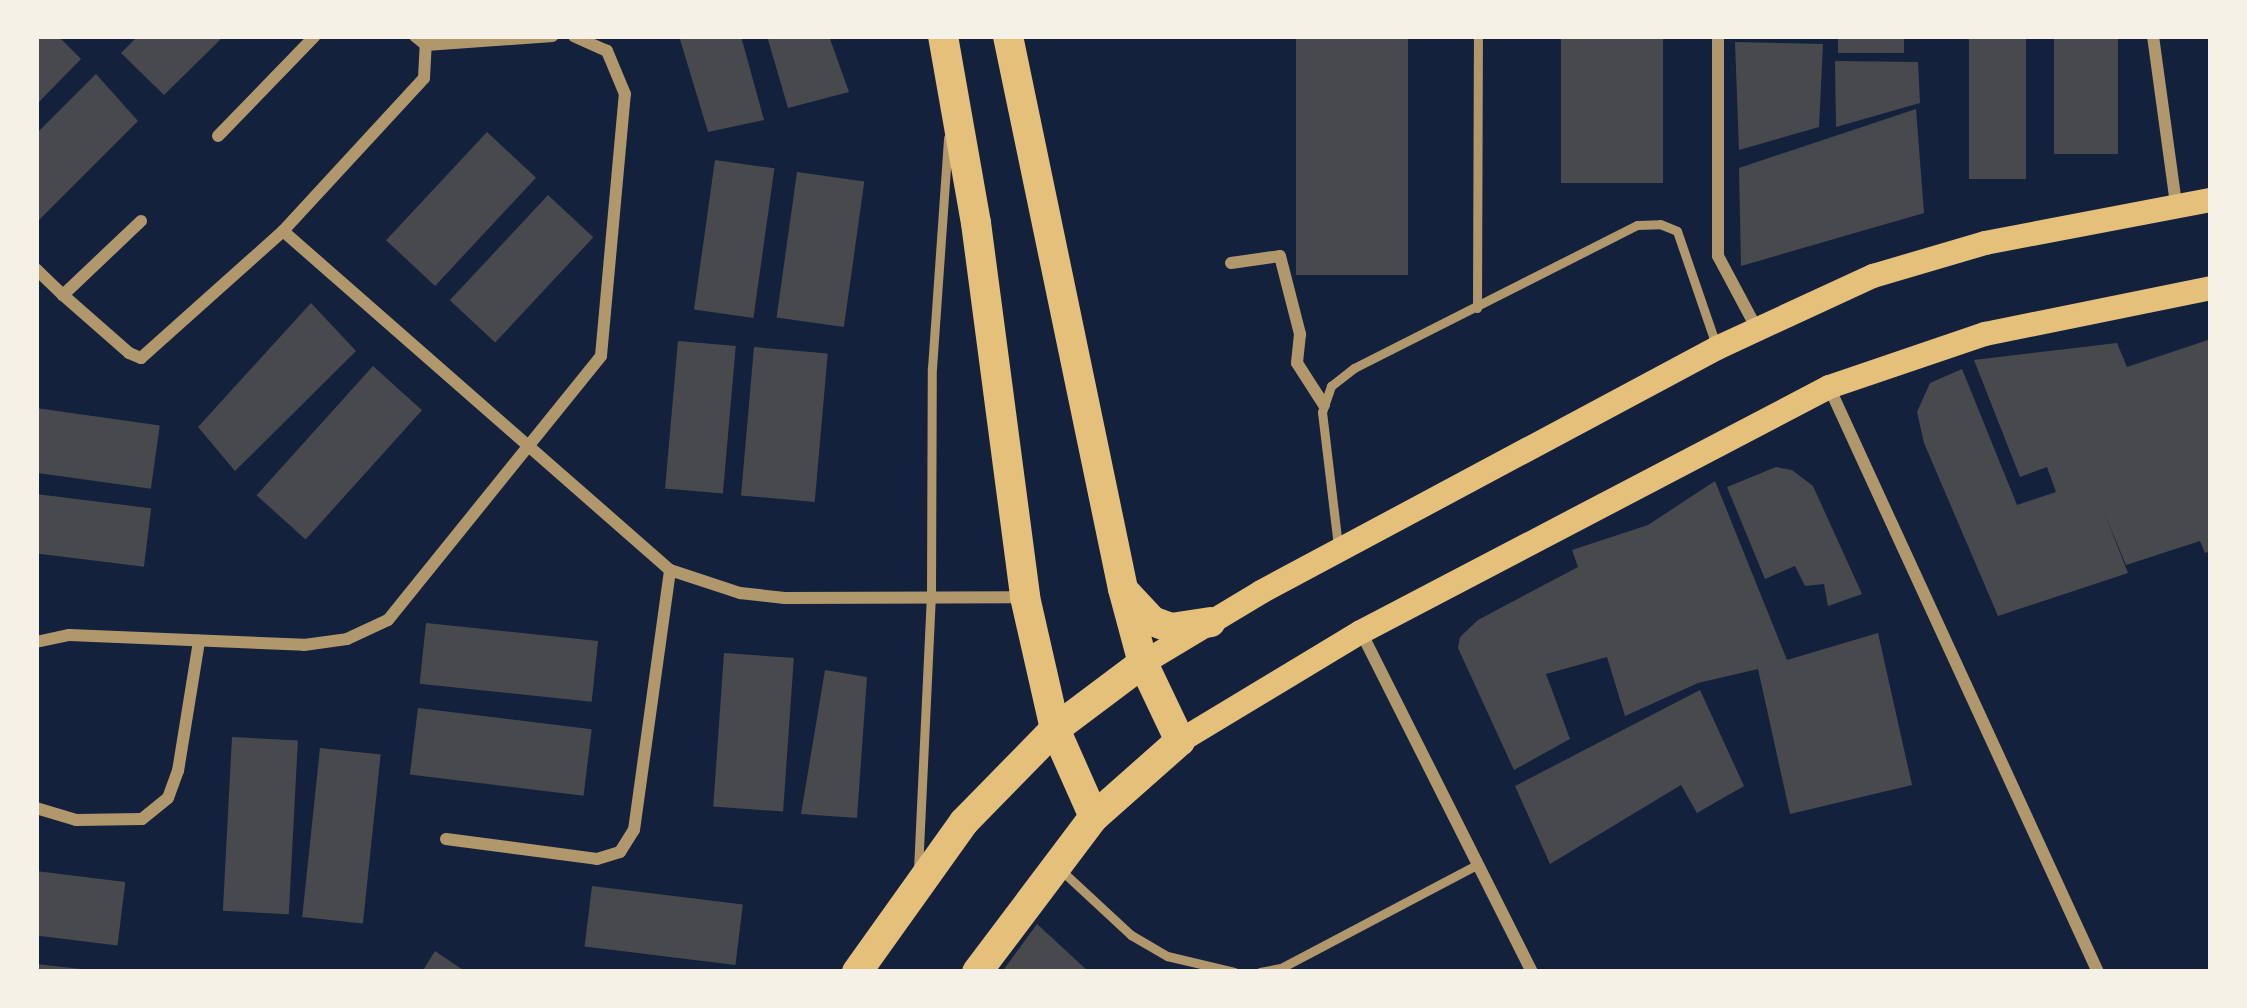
<!DOCTYPE html>
<style>
body{margin:0}
#map{position:relative;width:2247px;height:1008px;overflow:hidden;background:#14213d;font-family:"IBM Plex Serif",serif}
div>[style]{position:absolute}
[style*='--x']{left:calc(var(--x)*1px);top:calc(var(--y)*1px);width:calc(var(--w)*1px);rotate:calc(var(--a)*1deg)}
.building>*{inset:0;background:#48494c;transform-origin:0 0}
.service>*{height:9px;margin:-4.5px;padding:0 4.5px;transform-origin:4.5px;border-radius:4.5px;background:#b1986c}
.minor>*{height:12px;margin:-6px;padding:0 6px;transform-origin:6px;border-radius:6px;background:#b1986c}
.secondary>*{height:24px;margin:-12px;padding:0 12px;transform-origin:12px;border-radius:12px;background:#e5c07b}
.primary>*{height:30px;margin:-15px;padding:0 15px;transform-origin:15px;border-radius:15px;background:#e5c07b}
span{translate:-50% -50%;white-space:nowrap;text-align:center;line-height:1.15;-webkit-text-stroke:10px #f6f1e7;paint-order:stroke}
.frame{position:absolute;inset:0;border:39px solid #f6f1e7;pointer-events:none}
</style>
<div id="map">
<div class="building">
<i style="clip-path:polygon(36px 36px,58px 36px,81px 59px,36px 105px)"></i>
<i style="clip-path:polygon(138px 36px,224px 36px,164px 95px,121px 53px)"></i>
<i style="clip-path:polygon(679px 36px,741px 36px,764px 120px,708px 132px)"></i>
<i style="clip-path:polygon(767px 36px,829px 36px,849px 92px,788px 108px)"></i>
<i style="left:1296px;top:36px;width:112px;height:239px"></i>
<i style="left:1561px;top:36px;width:102px;height:147px"></i>
<i style="left:1838px;top:36px;width:66px;height:17px"></i>
<i style="left:1969px;top:36px;width:57px;height:143px"></i>
<i style="left:2054px;top:36px;width:64px;height:118px"></i>
<i style="clip-path:polygon(1735px 42px,1823px 44px,1819px 127px,1739px 150px)"></i>
<i style="clip-path:polygon(1835px 61px,1918px 62px,1920px 103px,1836px 127px)"></i>
<i style="clip-path:polygon(96px 74px,138px 121px,36px 223px,36px 134px)"></i>
<i style="clip-path:polygon(1916px 109px,1924px 213px,1741px 266px,1739px 168px)"></i>
<i style="left:487px;top:132px;width:67px;height:148px;rotate:43deg"></i>
<i style="left:715px;top:160px;width:60px;height:151px;rotate:8deg"></i>
<i style="left:797px;top:172px;width:68px;height:147px;rotate:8deg"></i>
<i style="left:548px;top:195px;width:62px;height:144px;rotate:43deg"></i>
<i style="clip-path:polygon(311px 303px,356px 351px,235px 471px,198px 427px)"></i>
<i style="clip-path:polygon(2211px 339px,2211px 551px,2205px 553px,2200px 541px,2126px 565px,2104px 512px,2128px 573px,1998px 616px,1924px 443px,1917px 412px,1930px 383px,1962px 369px,2017px 505px,2056px 492px,2047px 467px,2020px 477px,1974px 360px,2117px 343px,2127px 367px)"></i>
<i style="left:678px;top:341px;width:58px;height:148px;rotate:5deg"></i>
<i style="left:754px;top:347px;width:74px;height:149px;rotate:5deg"></i>
<i style="left:373px;top:366px;width:66px;height:174px;rotate:42deg"></i>
<i style="left:36px;top:408px;width:125px;height:64px;rotate:8deg"></i>
<i style="clip-path:polygon(1776px 467px,1792px 470px,1813px 486px,1862px 594px,1828px 606px,1824px 584px,1805px 586px,1795px 566px,1765px 579px,1727px 487px)"></i>
<i style="clip-path:polygon(1715px 481px,1787px 660px,1878px 633px,1912px 785px,1790px 814px,1758px 669px,1698px 683px,1625px 716px,1607px 657px,1546px 674px,1570px 739px,1514px 770px,1458px 648px,1460px 637px,1478px 620px,1578px 567px,1572px 550px,1648px 525px)"></i>
<i style="left:36px;top:494px;width:116px;height:59px;rotate:7deg"></i>
<i style="left:426px;top:623px;width:173px;height:61px;rotate:6deg"></i>
<i style="left:724px;top:653px;width:70px;height:154px;rotate:4deg"></i>
<i style="clip-path:polygon(825px 670px,867px 677px,857px 818px,801px 814px)"></i>
<i style="clip-path:polygon(1700px 690px,1744px 786px,1697px 813px,1681px 785px,1550px 864px,1515px 786px)"></i>
<i style="left:418px;top:708px;width:175px;height:67px;rotate:7deg"></i>
<i style="left:232px;top:737px;width:66px;height:174px;rotate:3deg"></i>
<i style="left:320px;top:748px;width:61px;height:170px;rotate:6deg"></i>
<i style="left:36px;top:871px;width:90px;height:64px;rotate:7deg"></i>
<i style="left:592px;top:886px;width:152px;height:61px;rotate:7deg"></i>
<i style="clip-path:polygon(1037px 924px,1089px 972px,1002px 972px)"></i>
<i style="clip-path:polygon(435px 951px,466px 972px,422px 972px)"></i>
<i style="clip-path:polygon(36px 964px,81px 969px,81px 972px,36px 972px)"></i>
</div>
<div class="service">
<i style="--x:1477;--y:308;--w:272;--a:-89.8"></i>
<i style="--x:1338;--y:546;--w:135;--a:-96.8"></i>
<i style="--x:1322;--y:412;--w:28;--a:-71"></i>
<i style="--x:1331;--y:386;--w:29;--a:-38"></i>
<i style="--x:1354;--y:368;--w:317;--a:-26.8"></i>
<i style="--x:1637;--y:225;--w:23;--a:-2"></i>
<i style="--x:1660;--y:224;--w:18;--a:22"></i>
<i style="--x:1677;--y:231;--w:124;--a:71.1"></i>
<i style="--x:918;--y:870;--w:272;--a:-87.3"></i>
<i style="--x:931;--y:598;--w:230;--a:-89.8"></i>
<i style="--x:932;--y:368;--w:231;--a:-86"></i>
<i style="--x:1063;--y:872;--w:93;--a:42.8"></i>
<i style="--x:1131;--y:935;--w:42;--a:30.3"></i>
<i style="--x:1167;--y:956;--w:69;--a:13.4"></i>
<i style="--x:1260;--y:972;--w:21;--a:-11"></i>
<i style="--x:1281;--y:968;--w:223;--a:-27.8"></i>
</div>
<div class="minor">
<i style="--x:415;--y:36;--w:14;--a:39"></i>
<i style="--x:426;--y:45;--w:127;--a:-4.1"></i>
<i style="--x:1718;--y:36;--w:220;--a:90"></i>
<i style="--x:1718;--y:256;--w:83;--a:61.9"></i>
<i style="--x:2153;--y:36;--w:171;--a:82.2"></i>
<i style="--x:218;--y:136;--w:139;--a:-45.9"></i>
<i style="--x:141;--y:221;--w:108;--a:136.5"></i>
<i style="--x:63;--y:295;--w:88;--a:41.3"></i>
<i style="--x:129;--y:353;--w:13;--a:23"></i>
<i style="--x:141;--y:358;--w:191;--a:-41.8"></i>
<i style="--x:283;--y:231;--w:208;--a:-47.3"></i>
<i style="--x:424;--y:78;--w:33;--a:-87"></i>
<i style="--x:283;--y:231;--w:514;--a:41.22"></i>
<i style="--x:670;--y:570;--w:74;--a:18.2"></i>
<i style="--x:740;--y:593;--w:45;--a:6.3"></i>
<i style="--x:785;--y:598;--w:240;--a:-0.2"></i>
<i style="--x:1231;--y:263;--w:49;--a:-8.1"></i>
<i style="--x:1280;--y:256;--w:81;--a:75.6"></i>
<i style="--x:1300;--y:334;--w:29;--a:96"></i>
<i style="--x:1297;--y:363;--w:50;--a:57.3"></i>
<i style="--x:36;--y:269;--w:37;--a:44"></i>
<i style="--x:1829;--y:387;--w:644;--a:65.31"></i>
<i style="--x:1361;--y:632;--w:381;--a:63.3"></i>
<i style="--x:36;--y:642;--w:34;--a:-12"></i>
<i style="--x:69;--y:635;--w:235;--a:2.4"></i>
<i style="--x:304;--y:645;--w:43;--a:-7.9"></i>
<i style="--x:347;--y:639;--w:45;--a:-24.9"></i>
<i style="--x:388;--y:620;--w:339;--a:-51.1"></i>
<i style="--x:601;--y:356;--w:263;--a:-84.8"></i>
<i style="--x:625;--y:94;--w:47;--a:-112.7"></i>
<i style="--x:607;--y:51;--w:36;--a:-156"></i>
<i style="--x:36;--y:808;--w:42;--a:16.7"></i>
<i style="--x:76;--y:820;--w:66;--a:-0.9"></i>
<i style="--x:142;--y:819;--w:33;--a:-39"></i>
<i style="--x:168;--y:798;--w:29;--a:-70"></i>
<i style="--x:178;--y:771;--w:132;--a:-80.8"></i>
<i style="--x:446;--y:839;--w:152;--a:7.5"></i>
<i style="--x:597;--y:859;--w:24;--a:-17"></i>
<i style="--x:620;--y:852;--w:26;--a:-58"></i>
<i style="--x:634;--y:830;--w:262;--a:-82.1"></i>
</div>
<div class="secondary">
<i style="--x:1143;--y:663;--w:138;--a:-31"></i>
<i style="--x:1261;--y:592;--w:517;--a:-28.15"></i>
<i style="--x:1717;--y:348;--w:172;--a:-24.8"></i>
<i style="--x:1873;--y:276;--w:117;--a:-16.4"></i>
<i style="--x:1985;--y:243;--w:230;--a:-10.8"></i>
<i style="--x:1180;--y:741;--w:211;--a:-31.1"></i>
<i style="--x:1361;--y:632;--w:528;--a:-27.63"></i>
<i style="--x:1829;--y:387;--w:165;--a:-18.8"></i>
<i style="--x:1985;--y:334;--w:231;--a:-11.5"></i>
</div>
<div class="primary">
<i style="--x:943;--y:36;--w:190;--a:80"></i>
<i style="--x:976;--y:223;--w:377;--a:82.5"></i>
<i style="--x:1025;--y:597;--w:135;--a:77.2"></i>
<i style="--x:1055;--y:729;--w:96;--a:66.1"></i>
<i style="--x:1127;--y:594;--w:37;--a:47"></i>
<i style="--x:1152;--y:621;--w:20;--a:20"></i>
<i style="--x:1171;--y:628;--w:40;--a:-8.5"></i>
<i style="--x:857;--y:972;--w:184;--a:-54.5"></i>
<i style="--x:964;--y:822;--w:130;--a:-45.6"></i>
<i style="--x:1055;--y:729;--w:110;--a:-36.9"></i>
<i style="--x:977;--y:972;--w:194;--a:-53"></i>
<i style="--x:1094;--y:817;--w:115;--a:-41.5"></i>
<i style="--x:1180;--y:741;--w:86;--a:-115.4"></i>
<i style="--x:1143;--y:663;--w:77;--a:-105.1"></i>
<i style="--x:1123;--y:589;--w:565;--a:-101.75"></i>
</div>
<div class="frame"></div>
</div>
